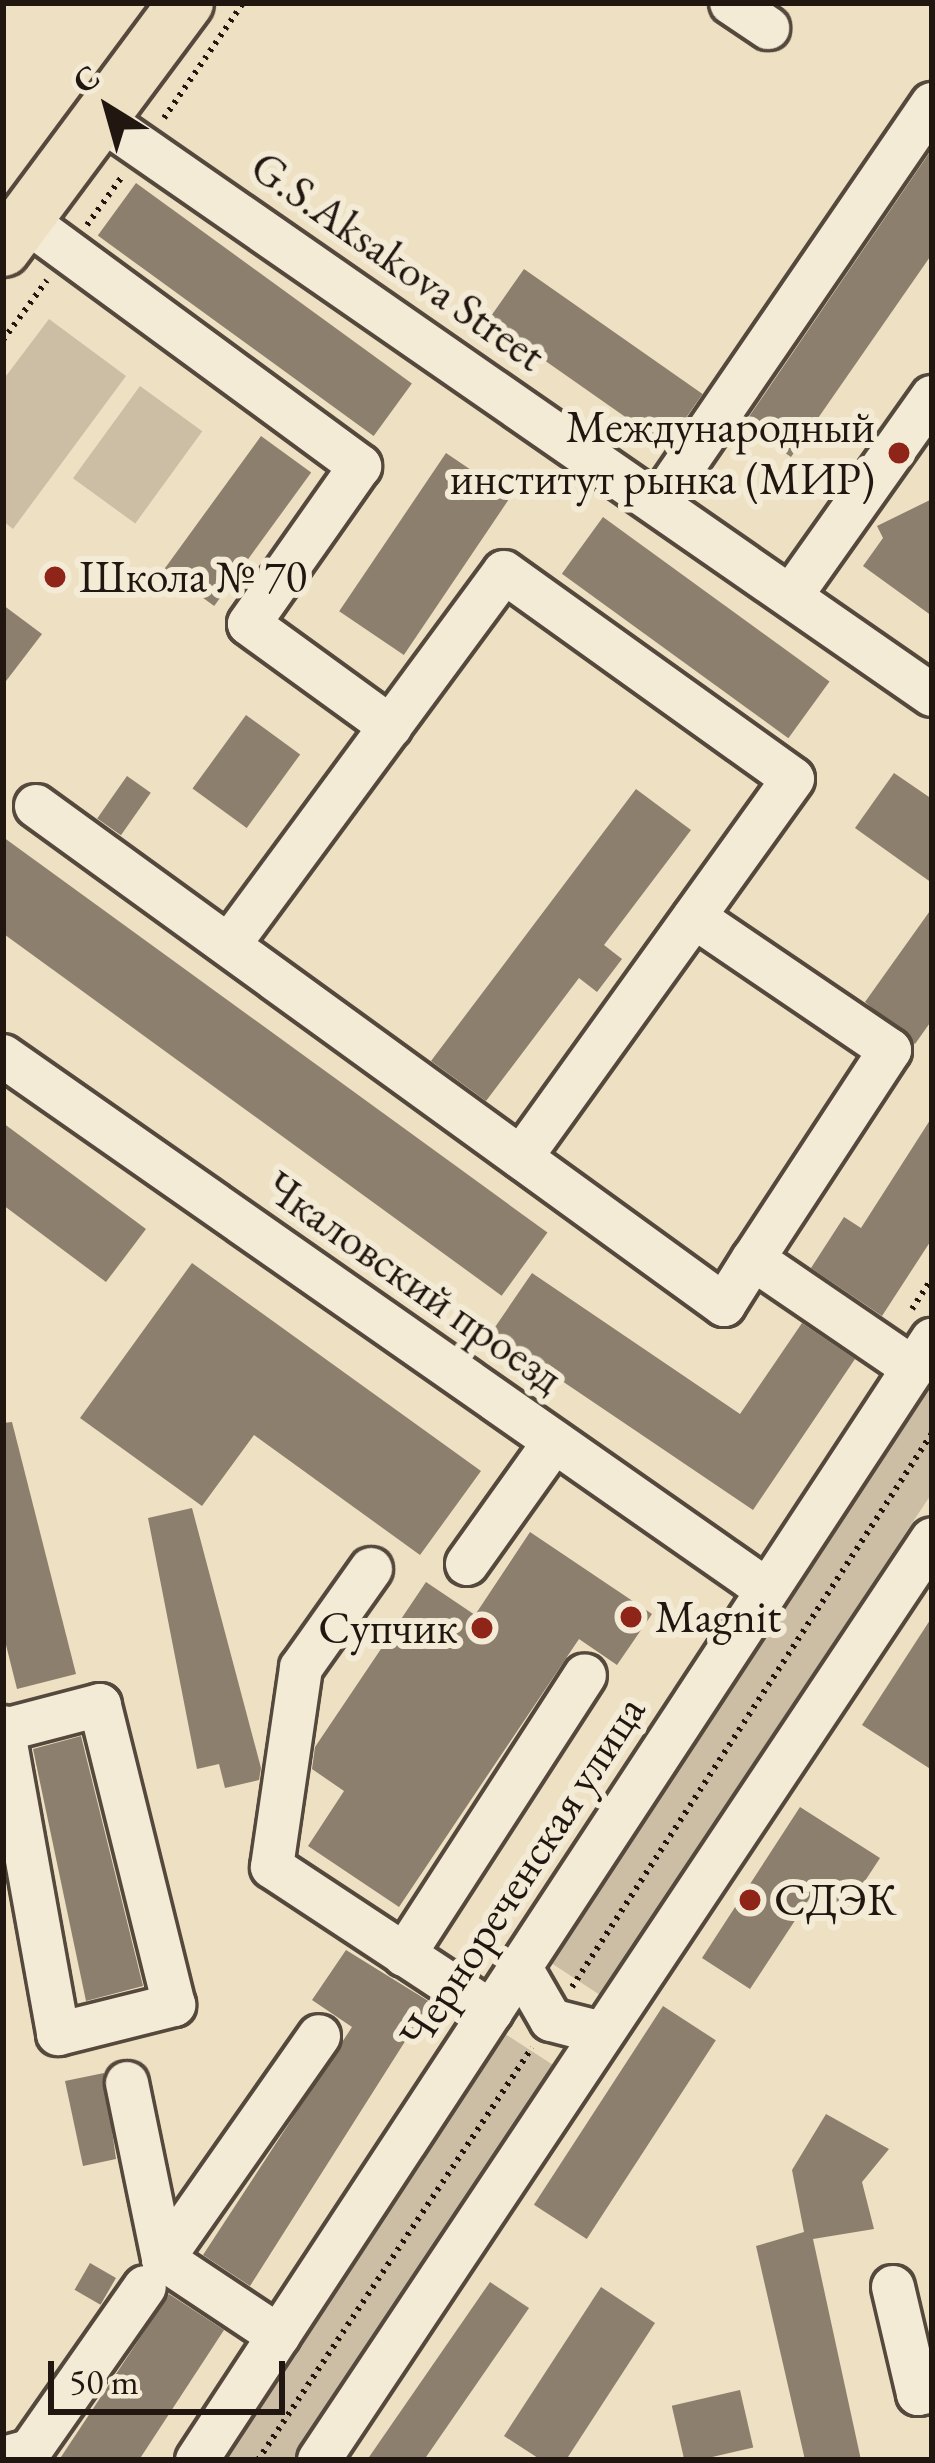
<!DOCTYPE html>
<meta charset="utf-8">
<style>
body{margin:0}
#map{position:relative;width:935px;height:2463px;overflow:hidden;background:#eee0c2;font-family:"EB Garamond",serif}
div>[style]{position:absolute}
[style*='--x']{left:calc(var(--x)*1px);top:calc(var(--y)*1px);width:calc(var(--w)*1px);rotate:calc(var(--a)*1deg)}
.green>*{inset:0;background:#cbbea4;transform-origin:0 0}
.building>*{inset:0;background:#8c7f6d;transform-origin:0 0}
.path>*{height:6px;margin-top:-3px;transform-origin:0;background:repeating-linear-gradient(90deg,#221610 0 3px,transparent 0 9px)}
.roads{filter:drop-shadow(3px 0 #55483c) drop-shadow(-3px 0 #55483c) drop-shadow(0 3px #55483c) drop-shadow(0 -3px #55483c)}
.minor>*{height:42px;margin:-21px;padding:0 21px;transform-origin:21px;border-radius:21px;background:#f4ebd7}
.major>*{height:54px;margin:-27px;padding:0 27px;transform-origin:27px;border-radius:27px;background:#eee0c2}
.dots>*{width:33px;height:33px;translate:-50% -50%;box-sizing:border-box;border:6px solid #f4ebd7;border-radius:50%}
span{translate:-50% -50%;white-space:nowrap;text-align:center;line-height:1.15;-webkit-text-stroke:12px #f4ebd7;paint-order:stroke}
.street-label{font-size:45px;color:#221610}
.poi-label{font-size:45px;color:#221610}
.right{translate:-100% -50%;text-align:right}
.left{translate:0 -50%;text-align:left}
.frame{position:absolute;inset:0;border:6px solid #221610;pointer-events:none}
.north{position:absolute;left:48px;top:48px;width:120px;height:120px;-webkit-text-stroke:9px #f4ebd7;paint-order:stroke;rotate:323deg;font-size:33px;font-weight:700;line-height:48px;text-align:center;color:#221610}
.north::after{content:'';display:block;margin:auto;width:42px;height:54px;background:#221610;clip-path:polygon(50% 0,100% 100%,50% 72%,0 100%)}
.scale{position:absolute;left:48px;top:2361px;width:237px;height:54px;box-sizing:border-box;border:6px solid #221610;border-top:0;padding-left:15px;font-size:36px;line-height:42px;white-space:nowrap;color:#221610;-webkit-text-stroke:9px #f4ebd7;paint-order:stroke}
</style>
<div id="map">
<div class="green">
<i style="clip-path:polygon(49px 319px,126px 376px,13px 529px,3px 521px,3px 380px)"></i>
<i style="left:140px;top:386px;width:77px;height:114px;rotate:36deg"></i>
<i style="clip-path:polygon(932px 1374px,932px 1493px,600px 1995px,545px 1959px)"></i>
<i style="left:499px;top:2030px;width:70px;height:513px;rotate:33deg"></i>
</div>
<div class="building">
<i style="clip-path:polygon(932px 149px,932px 254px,791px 457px,744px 424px)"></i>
<i style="left:136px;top:183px;width:341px;height:65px;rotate:36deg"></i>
<i style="left:524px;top:269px;width:218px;height:63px;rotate:35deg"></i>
<i style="left:261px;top:436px;width:62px;height:165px;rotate:36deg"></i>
<i style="left:446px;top:453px;width:78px;height:191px;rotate:34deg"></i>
<i style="clip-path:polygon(932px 499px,932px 616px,863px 566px,883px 538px,877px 526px)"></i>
<i style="left:603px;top:517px;width:280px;height:70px;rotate:36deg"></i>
<i style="clip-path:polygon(3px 605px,42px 634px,3px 685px)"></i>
<i style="left:246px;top:715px;width:67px;height:91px;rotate:36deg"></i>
<i style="clip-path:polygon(894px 773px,932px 799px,932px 883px,855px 828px)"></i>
<i style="left:127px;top:776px;width:29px;height:52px;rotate:35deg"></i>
<i style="clip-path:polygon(636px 789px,691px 830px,604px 945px,622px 959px,597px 992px,579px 978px,486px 1101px,431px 1061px)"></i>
<i style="left:3px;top:837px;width:673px;height:78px;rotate:36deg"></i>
<i style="clip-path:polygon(932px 908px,932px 1020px,915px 1044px,865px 1002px)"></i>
<i style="clip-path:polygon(932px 1117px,932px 1239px,882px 1316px,811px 1268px,844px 1217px,861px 1228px)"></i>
<i style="clip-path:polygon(3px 1123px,146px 1229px,106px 1282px,3px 1205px)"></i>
<i style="clip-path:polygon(192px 1263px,481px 1471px,420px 1555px,254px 1435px,202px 1506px,80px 1418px)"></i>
<i style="clip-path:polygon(532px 1273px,740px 1414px,802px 1323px,855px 1359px,753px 1510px,491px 1333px)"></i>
<i style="clip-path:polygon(12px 1422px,76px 1674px,17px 1689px,3px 1633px,3px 1423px)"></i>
<i style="clip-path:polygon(192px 1508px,261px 1768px,259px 1780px,225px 1788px,219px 1764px,197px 1769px,148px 1518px)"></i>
<i style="clip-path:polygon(530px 1532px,652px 1614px,617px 1665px,579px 1639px,399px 1907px,308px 1846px,344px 1791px,312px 1769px,315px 1747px,426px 1582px,475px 1615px)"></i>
<i style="clip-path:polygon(932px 1617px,932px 1770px,862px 1725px)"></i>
<i style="clip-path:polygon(81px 1736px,143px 1986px,86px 2001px,33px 1749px)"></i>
<i style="clip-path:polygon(800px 1807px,880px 1858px,846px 1910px,815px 1890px,750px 1989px,702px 1958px)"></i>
<i style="clip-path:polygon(346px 1950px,430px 2002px,250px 2286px,203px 2255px,352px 2027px,312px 2000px)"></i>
<i style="left:663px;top:2006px;width:63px;height:237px;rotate:33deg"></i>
<i style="clip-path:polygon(104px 2073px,116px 2159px,83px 2166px,65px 2081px)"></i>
<i style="clip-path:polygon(826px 2114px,889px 2149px,862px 2182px,874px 2229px,813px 2239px,861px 2460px,805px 2460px,756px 2246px,804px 2232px,792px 2170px)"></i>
<i style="left:90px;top:2263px;width:30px;height:31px;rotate:30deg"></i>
<i style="clip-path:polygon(490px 2282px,529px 2308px,424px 2460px,367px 2460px)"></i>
<i style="clip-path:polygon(601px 2287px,655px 2323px,566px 2460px,541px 2460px,504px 2436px)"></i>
<i style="clip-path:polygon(169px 2294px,224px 2330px,139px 2460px,59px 2460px)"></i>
<i style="left:740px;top:2390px;width:59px;height:70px;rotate:77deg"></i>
</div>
<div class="path">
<i style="--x:164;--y:118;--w:140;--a:-55.5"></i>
<i style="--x:87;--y:225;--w:58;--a:-54.1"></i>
<i style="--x:3;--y:340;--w:74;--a:-53.7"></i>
<i style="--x:912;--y:1309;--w:37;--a:-57"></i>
<i style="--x:572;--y:1987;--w:661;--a:-56.98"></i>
<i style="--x:258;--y:2460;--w:495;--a:-56.4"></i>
</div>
<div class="roads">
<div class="minor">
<i style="--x:731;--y:3;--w:45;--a:34"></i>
<i style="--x:101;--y:119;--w:1011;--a:34.73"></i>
<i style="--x:25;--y:220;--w:416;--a:36.3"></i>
<i style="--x:360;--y:466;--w:193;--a:125.1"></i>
<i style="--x:249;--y:624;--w:175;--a:36"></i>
<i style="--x:658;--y:504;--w:485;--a:-55.6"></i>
<i style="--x:791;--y:596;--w:244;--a:-54.7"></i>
<i style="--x:36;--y:806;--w:850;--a:35.95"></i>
<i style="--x:724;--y:1305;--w:54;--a:-57.8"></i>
<i style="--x:753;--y:1259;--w:194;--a:34.3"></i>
<i style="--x:694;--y:917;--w:237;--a:34.2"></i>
<i style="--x:890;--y:1050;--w:250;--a:123.2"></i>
<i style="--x:229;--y:945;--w:463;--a:-53.6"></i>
<i style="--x:504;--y:572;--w:355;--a:35.6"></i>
<i style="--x:793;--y:779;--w:466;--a:125.7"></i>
<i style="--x:3;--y:1056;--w:932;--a:34.95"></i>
<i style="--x:467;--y:1564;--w:150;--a:-54.5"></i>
<i style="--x:371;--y:1569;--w:121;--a:125.3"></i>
<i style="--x:301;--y:1668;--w:201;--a:98.3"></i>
<i style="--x:272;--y:1867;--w:263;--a:33.4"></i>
<i style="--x:3;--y:1727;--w:312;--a:79.8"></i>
<i style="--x:58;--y:2034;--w:120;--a:-14"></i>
<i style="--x:174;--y:2005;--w:309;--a:-103.9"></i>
<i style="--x:100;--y:1705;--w:99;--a:165.4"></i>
<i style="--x:404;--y:1955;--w:333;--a:-57.1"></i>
<i style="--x:521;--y:1968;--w:60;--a:60"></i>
<i style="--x:551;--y:2020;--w:49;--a:14.3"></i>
<i style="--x:127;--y:2083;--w:180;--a:78.4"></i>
<i style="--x:163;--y:2259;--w:139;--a:33.6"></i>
<i style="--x:163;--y:2259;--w:272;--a:-55"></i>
<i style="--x:893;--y:2287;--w:110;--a:76.8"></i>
<i style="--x:918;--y:2394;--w:14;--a:-12"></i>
<i style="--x:3;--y:2458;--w:28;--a:-15"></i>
<i style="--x:30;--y:2451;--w:200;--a:-55"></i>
<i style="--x:197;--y:2460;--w:1340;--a:-56.73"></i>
<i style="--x:319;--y:2460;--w:1106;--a:-56.35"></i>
</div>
<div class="major">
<i style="--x:3;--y:249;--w:307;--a:-53.4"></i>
</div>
</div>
<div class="dots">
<i style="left:899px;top:453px;background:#8f2418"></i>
<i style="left:55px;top:577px;background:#8f2418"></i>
<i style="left:631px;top:1617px;background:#8f2418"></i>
<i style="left:482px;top:1628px;background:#8f2418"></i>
<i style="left:750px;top:1900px;background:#8f2418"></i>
</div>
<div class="street-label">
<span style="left:398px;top:261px;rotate:35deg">G.S.Aksakova Street</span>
<span style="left:414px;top:1282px;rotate:35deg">Чкаловский проезд</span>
<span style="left:522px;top:1872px;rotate:-57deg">Чернореченская улица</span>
</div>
<div class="poi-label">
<span class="right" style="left:875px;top:453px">Международный<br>институт рынка (МИР)</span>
<span class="left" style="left:79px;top:577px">Школа № 70</span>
<span class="left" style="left:655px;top:1617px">Magnit</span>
<span class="right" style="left:458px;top:1628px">Супчик</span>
<span class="left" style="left:774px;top:1900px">СДЭК</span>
</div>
<div class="frame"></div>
<div class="north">С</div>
<div class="scale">50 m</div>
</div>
